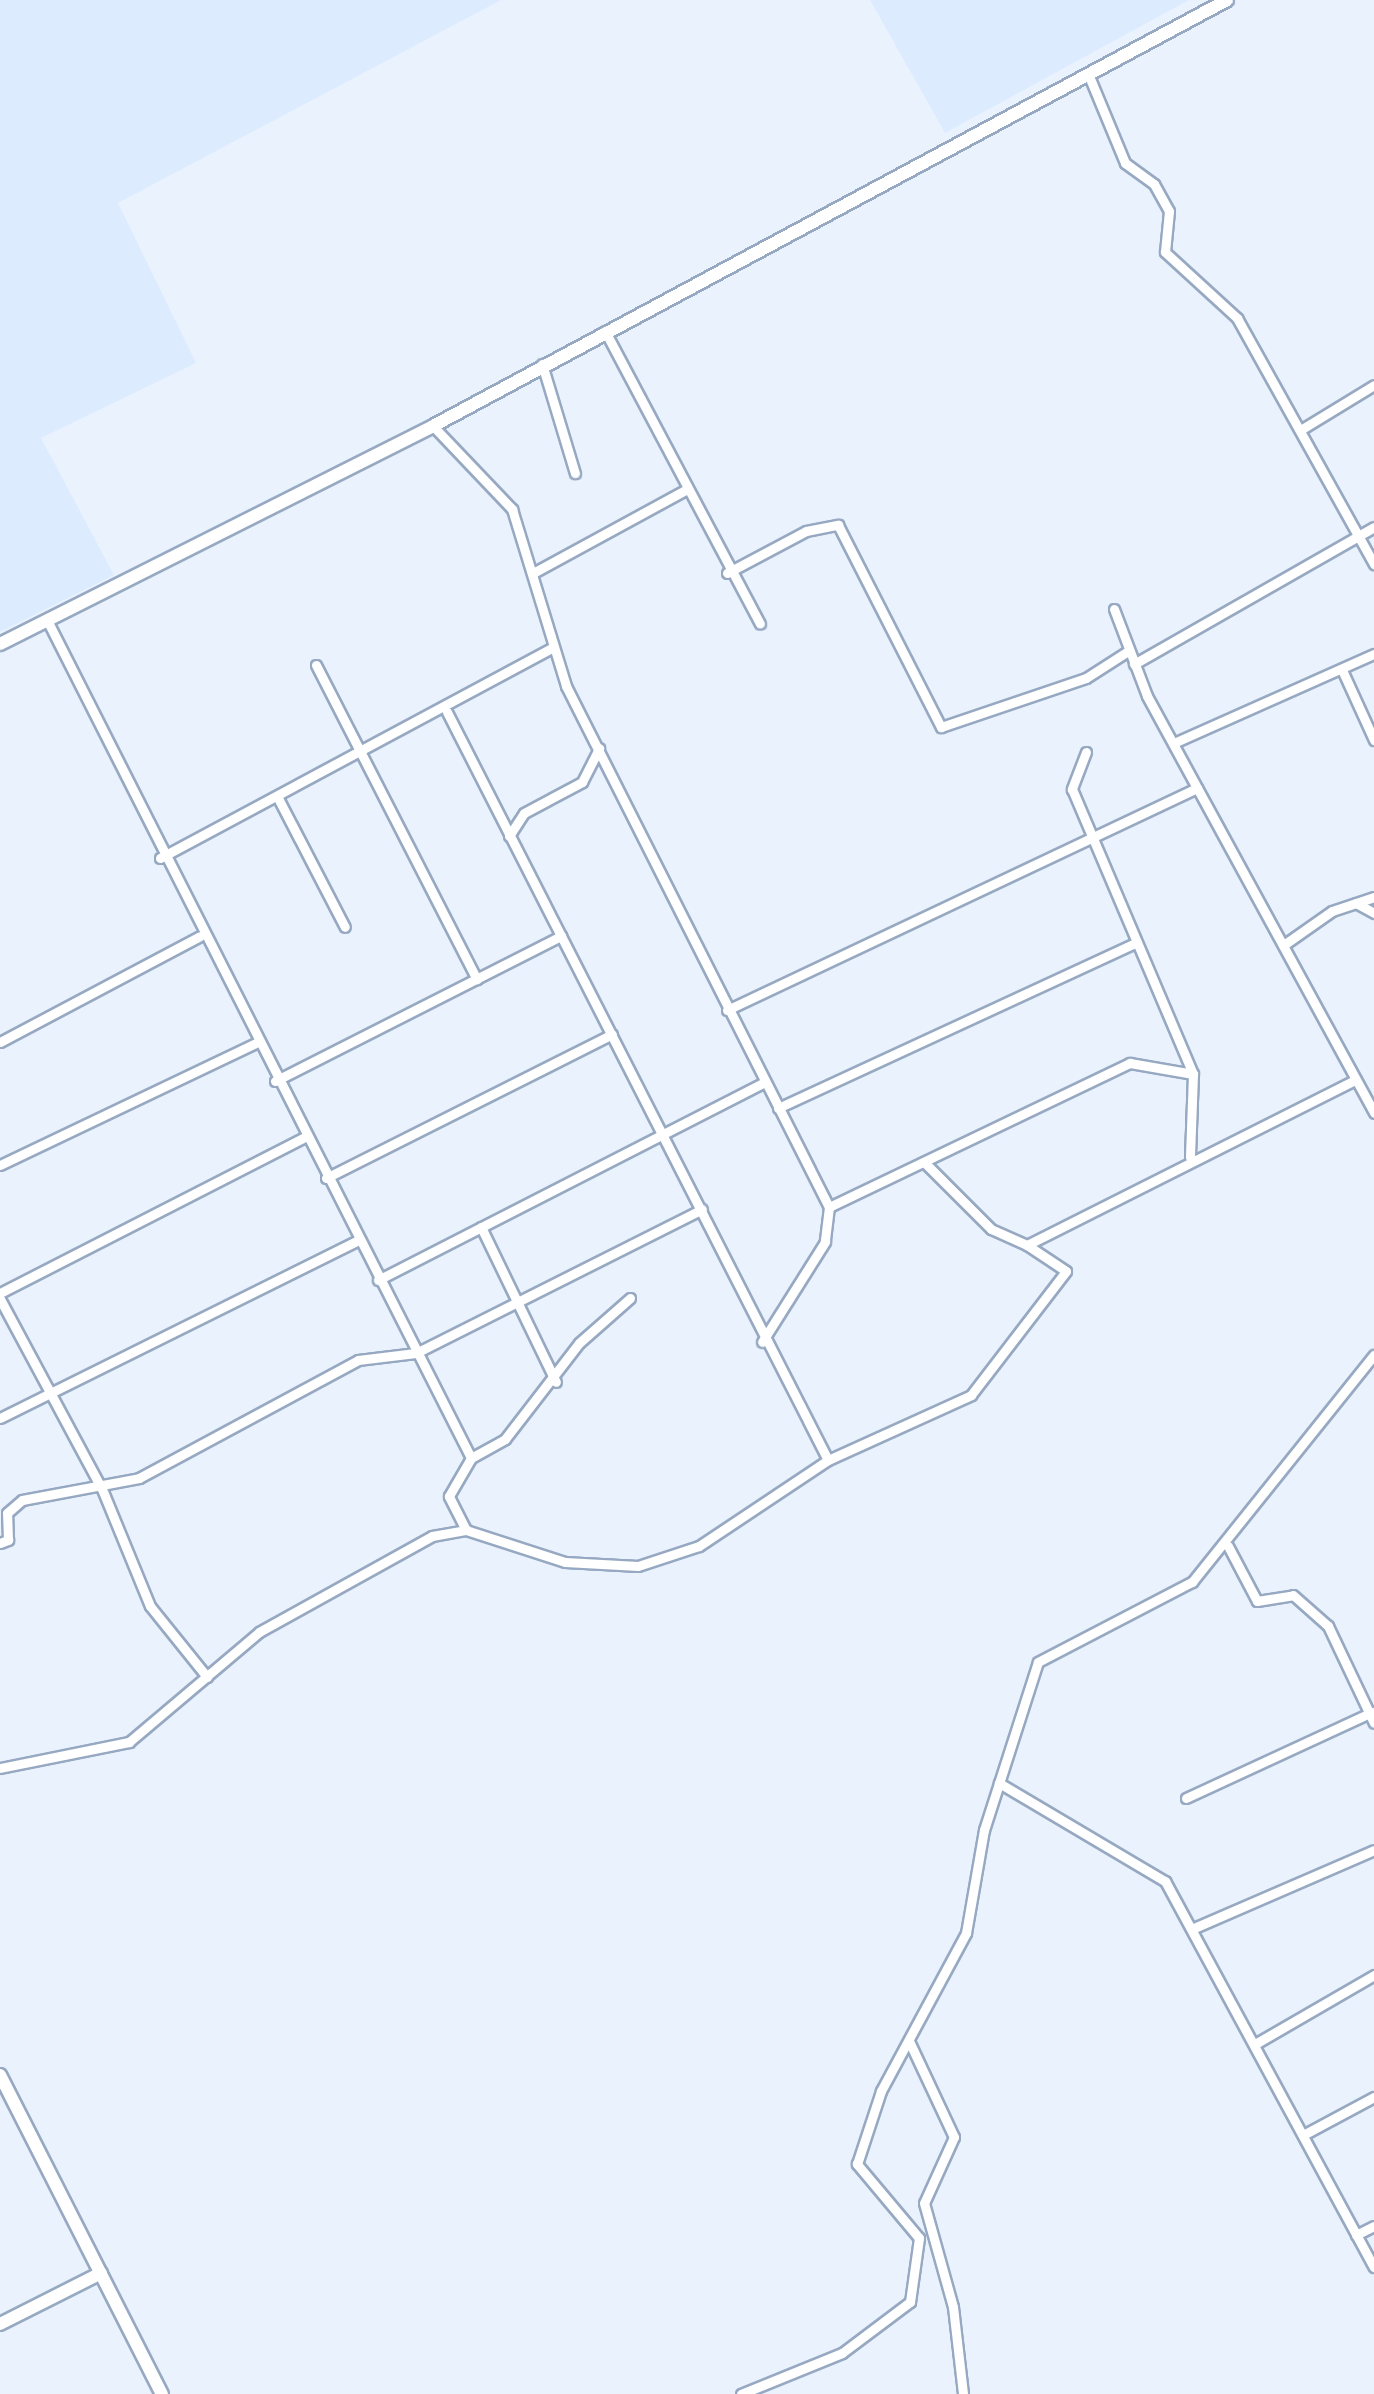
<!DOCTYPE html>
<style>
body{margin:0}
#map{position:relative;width:1374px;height:2394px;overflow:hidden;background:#eaf2fd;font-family:"Open Sans",sans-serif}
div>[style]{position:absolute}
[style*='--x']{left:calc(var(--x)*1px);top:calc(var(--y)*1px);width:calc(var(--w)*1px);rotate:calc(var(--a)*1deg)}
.built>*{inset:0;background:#ddebff}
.roads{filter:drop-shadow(2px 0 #97a9c2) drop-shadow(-2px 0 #97a9c2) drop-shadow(0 2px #97a9c2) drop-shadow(0 -2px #97a9c2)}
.street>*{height:9px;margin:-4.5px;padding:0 4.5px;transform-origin:4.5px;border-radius:4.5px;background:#fff}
.secondary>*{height:12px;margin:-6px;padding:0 6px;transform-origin:6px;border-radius:6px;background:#fff}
span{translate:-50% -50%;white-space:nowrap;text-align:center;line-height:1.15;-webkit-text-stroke:8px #eaf2fd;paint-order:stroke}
</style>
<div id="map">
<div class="built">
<i style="clip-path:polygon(0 0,501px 0,118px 203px,196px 363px,41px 438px,114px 575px,0 632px)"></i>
<i style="clip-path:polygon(870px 0,1189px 0,945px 133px)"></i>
</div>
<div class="roads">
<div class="street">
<i style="--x:1089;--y:76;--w:94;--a:67.5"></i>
<i style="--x:1125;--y:163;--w:36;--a:36"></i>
<i style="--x:1154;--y:184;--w:31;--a:61"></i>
<i style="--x:1169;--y:211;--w:41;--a:95.6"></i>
<i style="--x:1165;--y:252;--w:98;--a:42.5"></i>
<i style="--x:1237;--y:318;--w:282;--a:60.9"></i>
<i style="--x:605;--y:331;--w:331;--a:62.1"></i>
<i style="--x:542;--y:364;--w:114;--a:73.2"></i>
<i style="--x:433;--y:426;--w:115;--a:46.4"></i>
<i style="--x:512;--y:509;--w:185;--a:73"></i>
<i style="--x:566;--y:686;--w:584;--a:63.22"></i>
<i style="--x:829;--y:1207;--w:35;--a:97"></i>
<i style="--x:825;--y:1242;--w:118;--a:122.2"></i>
<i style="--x:1302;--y:429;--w:84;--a:-31.4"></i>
<i style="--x:533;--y:573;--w:173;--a:-28.6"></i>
<i style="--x:727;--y:573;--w:89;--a:-28"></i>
<i style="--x:806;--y:531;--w:33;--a:-11"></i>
<i style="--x:838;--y:525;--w:227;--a:63"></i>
<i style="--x:941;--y:727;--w:153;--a:-18.7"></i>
<i style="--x:1086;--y:678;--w:50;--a:-32.7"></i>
<i style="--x:1114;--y:609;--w:93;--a:69.2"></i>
<i style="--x:1147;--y:696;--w:475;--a:61.4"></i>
<i style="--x:47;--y:620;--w:939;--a:63.16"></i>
<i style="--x:1134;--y:664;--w:276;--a:-29.7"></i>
<i style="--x:316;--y:665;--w:353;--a:62.9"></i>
<i style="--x:1343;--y:672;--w:75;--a:65.5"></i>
<i style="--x:447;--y:712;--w:839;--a:63.01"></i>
<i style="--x:1176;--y:742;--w:217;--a:-24"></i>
<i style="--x:1086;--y:752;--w:40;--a:111"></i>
<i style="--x:1072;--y:789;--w:310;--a:67"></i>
<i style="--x:1193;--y:1074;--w:83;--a:92.1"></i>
<i style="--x:278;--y:798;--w:145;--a:62.6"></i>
<i style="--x:509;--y:836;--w:27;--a:-57"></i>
<i style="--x:524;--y:813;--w:66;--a:-28.1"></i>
<i style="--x:582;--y:782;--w:38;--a:-63"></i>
<i style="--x:160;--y:858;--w:446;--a:-28.2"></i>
<i style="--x:1356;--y:903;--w:21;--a:29"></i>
<i style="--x:1285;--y:944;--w:57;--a:-35.1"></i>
<i style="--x:1332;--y:911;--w:44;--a:-18.4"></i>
<i style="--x:727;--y:1010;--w:520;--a:-25.28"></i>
<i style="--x:0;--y:1042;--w:226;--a:-27.9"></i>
<i style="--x:275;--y:1081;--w:321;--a:-26.9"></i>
<i style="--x:778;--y:1108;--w:391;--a:-24.8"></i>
<i style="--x:924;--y:1162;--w:95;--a:45"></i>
<i style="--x:991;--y:1229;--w:39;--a:24"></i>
<i style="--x:0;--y:1165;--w:284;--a:-25.5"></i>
<i style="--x:326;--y:1178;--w:320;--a:-26.7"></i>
<i style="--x:829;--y:1207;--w:334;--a:-25.6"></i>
<i style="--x:1130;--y:1063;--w:64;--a:9.9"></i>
<i style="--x:481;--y:1227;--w:172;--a:64.2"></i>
<i style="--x:378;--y:1280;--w:435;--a:-27.1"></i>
<i style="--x:0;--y:1293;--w:343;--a:-27.1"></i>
<i style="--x:0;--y:1299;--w:216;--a:61.8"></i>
<i style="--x:102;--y:1489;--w:126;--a:67.7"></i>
<i style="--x:150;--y:1606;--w:91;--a:51.2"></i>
<i style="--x:0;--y:1418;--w:400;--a:-26.4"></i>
<i style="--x:466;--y:1530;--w:38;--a:-117"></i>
<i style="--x:449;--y:1496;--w:44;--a:-59.9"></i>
<i style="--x:471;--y:1458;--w:39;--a:-29"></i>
<i style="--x:505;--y:1439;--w:121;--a:-52.4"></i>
<i style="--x:579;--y:1343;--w:68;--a:-41.4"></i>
<i style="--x:0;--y:1543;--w:9;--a:-21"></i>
<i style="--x:8;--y:1540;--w:27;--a:-92"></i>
<i style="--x:7;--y:1513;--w:20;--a:-41"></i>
<i style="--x:22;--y:1500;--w:119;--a:-10.6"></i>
<i style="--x:139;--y:1478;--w:249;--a:-28.3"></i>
<i style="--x:358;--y:1360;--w:58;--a:-6.9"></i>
<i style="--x:416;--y:1353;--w:320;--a:-26.7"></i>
<i style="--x:1228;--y:1546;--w:62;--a:62.2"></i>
<i style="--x:1257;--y:1601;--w:36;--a:-9"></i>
<i style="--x:1293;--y:1595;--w:47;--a:41.5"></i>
<i style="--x:1328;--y:1626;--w:107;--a:64.6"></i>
<i style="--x:0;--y:1768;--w:132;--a:-11.4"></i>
<i style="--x:129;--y:1742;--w:170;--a:-40.2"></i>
<i style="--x:259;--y:1632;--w:198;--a:-29"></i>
<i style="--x:432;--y:1536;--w:35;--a:-10"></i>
<i style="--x:466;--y:1530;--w:104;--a:17.9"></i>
<i style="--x:565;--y:1562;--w:73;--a:3.1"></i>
<i style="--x:638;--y:1566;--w:64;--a:-18.2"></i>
<i style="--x:699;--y:1546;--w:155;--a:-33.7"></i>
<i style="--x:828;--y:1460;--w:157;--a:-24.4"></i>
<i style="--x:971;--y:1395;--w:156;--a:-52.5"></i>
<i style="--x:1066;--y:1271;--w:47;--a:-146.3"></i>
<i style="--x:1027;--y:1245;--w:367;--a:-26.7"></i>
<i style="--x:999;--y:1783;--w:193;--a:30.6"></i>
<i style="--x:1165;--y:1881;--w:439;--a:61.6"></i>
<i style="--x:1186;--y:1798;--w:205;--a:-24.8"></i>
<i style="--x:1194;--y:1928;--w:196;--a:-23.4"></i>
<i style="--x:909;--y:2041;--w:106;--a:64.9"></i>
<i style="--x:954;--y:2137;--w:72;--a:114.4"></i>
<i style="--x:924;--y:2203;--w:108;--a:74.4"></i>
<i style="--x:953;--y:2307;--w:88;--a:83.4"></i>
<i style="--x:1255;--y:2044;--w:138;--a:-30.1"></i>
<i style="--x:1303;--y:2135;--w:81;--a:-28.2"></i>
<i style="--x:1356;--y:2235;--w:20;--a:-27"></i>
<i style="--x:741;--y:2394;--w:109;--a:-22.1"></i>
<i style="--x:842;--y:2353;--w:85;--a:-36.9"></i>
<i style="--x:910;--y:2302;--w:65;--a:-82"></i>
<i style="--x:919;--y:2238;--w:97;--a:-130"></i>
<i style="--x:857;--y:2164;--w:77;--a:-71.8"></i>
<i style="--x:881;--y:2091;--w:179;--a:-61.7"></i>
<i style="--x:966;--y:1933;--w:105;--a:-80.1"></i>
<i style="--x:984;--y:1830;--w:176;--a:-72.2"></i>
<i style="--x:1038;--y:1662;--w:174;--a:-27.5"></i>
<i style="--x:1192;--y:1582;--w:291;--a:-51.3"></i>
</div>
<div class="secondary">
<i style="--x:0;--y:644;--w:485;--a:-26.7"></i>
<i style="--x:433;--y:426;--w:901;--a:-28.21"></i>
<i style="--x:0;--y:2075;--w:358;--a:63.1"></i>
<i style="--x:0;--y:2324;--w:113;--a:-26.8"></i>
</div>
</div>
</div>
